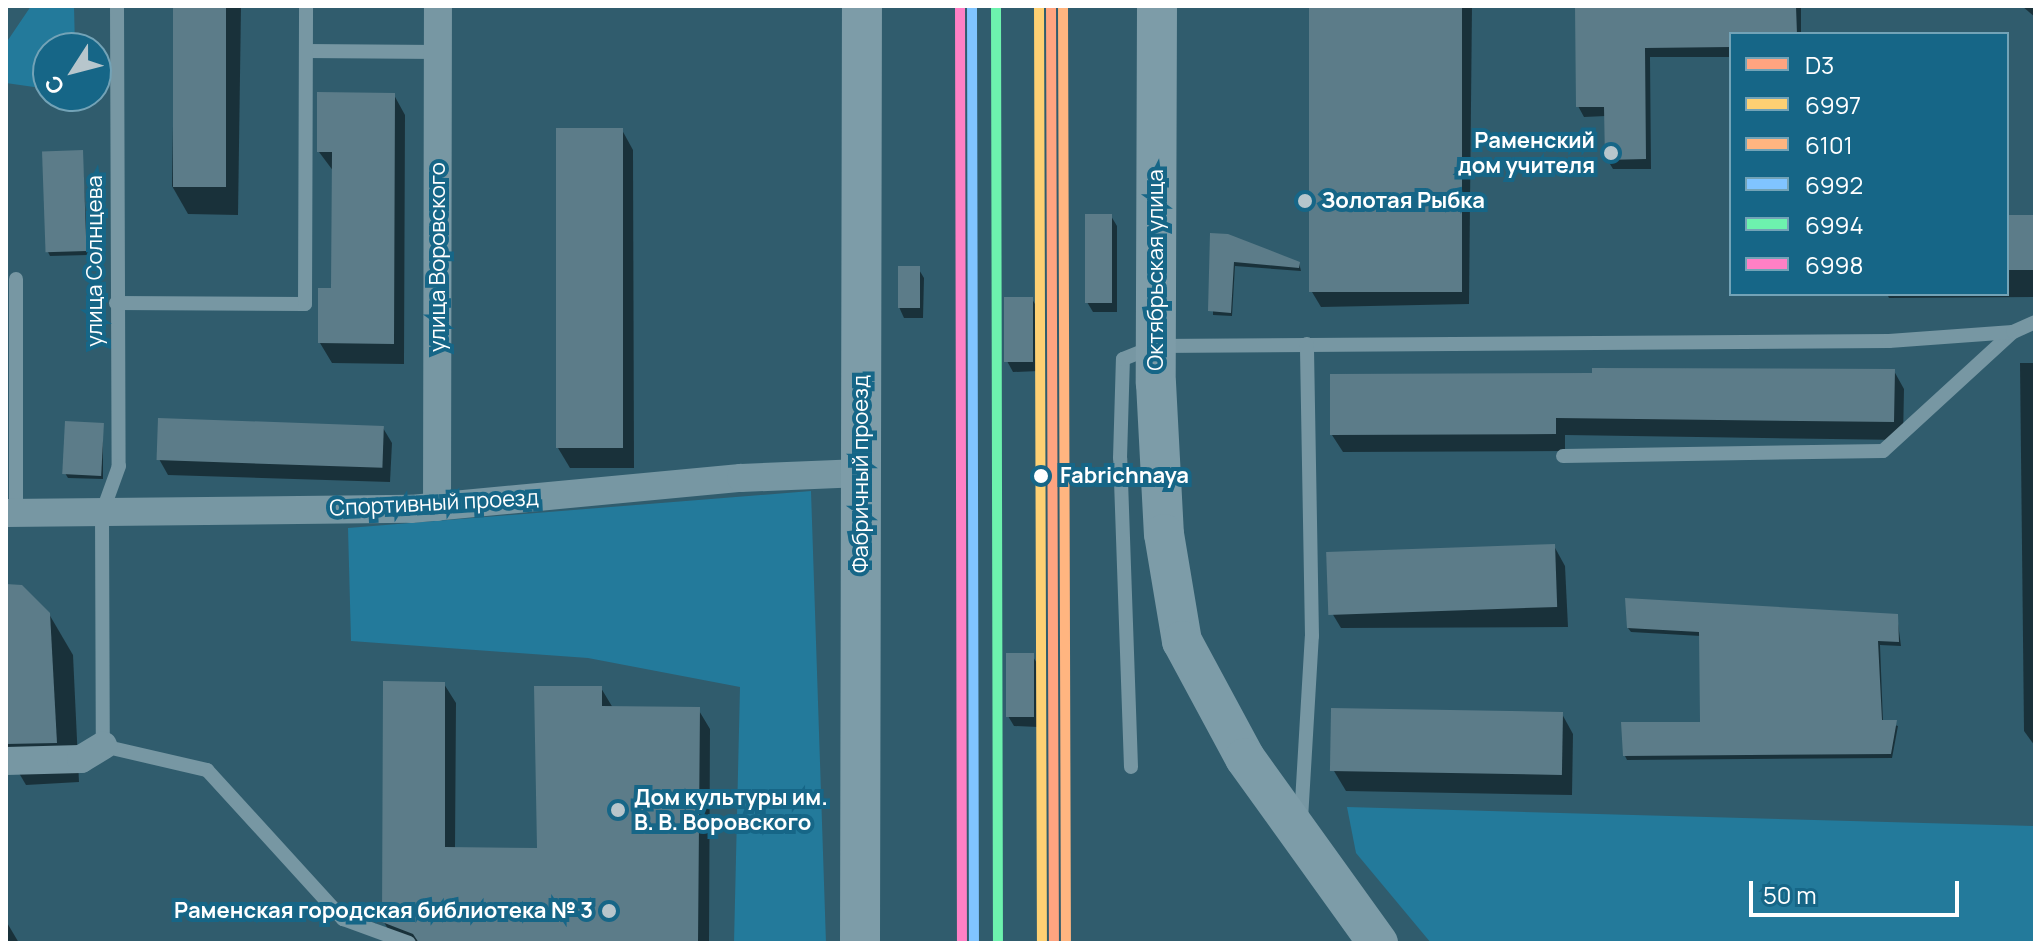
<!DOCTYPE html>
<meta charset="utf-8">
<style>
body{margin:0}
#map{position:relative;width:2041px;height:949px;overflow:hidden;background:#305c6d;font-family:Manrope,sans-serif}
div>[style]{position:absolute}
[style*='--x']{left:calc(var(--x)*1px);top:calc(var(--y)*1px);width:calc(var(--w)*1px);rotate:calc(var(--a)*1deg)}
.green>*{inset:0;background:#237a9b}
.shadow>*{inset:0;background:#0007}
.building>*{inset:0;background:#5c7c89;transform-origin:0 0}
.lane>*{height:14px;margin:-7px;padding:0 7px;transform-origin:7px;border-radius:7px;background:#7797a3}
.street>*{height:28px;margin:-14px;padding:0 14px;transform-origin:14px;border-radius:14px;background:#7797a3}
.secondary>*{height:40px;margin:-20px;padding:0 20px;transform-origin:20px;border-radius:20px;background:#7d9ca8}
.rail-1>*{height:10px;margin:-5px;padding:0 5px;transform-origin:5px;border-radius:5px;background:#ffa480}
.rail-2>*{height:10px;margin:-5px;padding:0 5px;transform-origin:5px;border-radius:5px;background:#fed073}
.rail-3>*{height:10px;margin:-5px;padding:0 5px;transform-origin:5px;border-radius:5px;background:#ffb580}
.rail-4>*{height:10px;margin:-5px;padding:0 5px;transform-origin:5px;border-radius:5px;background:#80c4ff}
.rail-5>*{height:10px;margin:-5px;padding:0 5px;transform-origin:5px;border-radius:5px;background:#6df2ae}
.rail-6>*{height:10px;margin:-5px;padding:0 5px;transform-origin:5px;border-radius:5px;background:#ff80c5}
.dots>*{width:22px;height:22px;translate:-50% -50%;box-sizing:border-box;border:4px solid #166687;border-radius:50%}
span{translate:-50% -50%;white-space:nowrap;text-align:center;line-height:1.15;-webkit-text-stroke:8px #166687;paint-order:stroke}
.poi-label{font-size:22px;color:#fff;font-weight:700}
.right{translate:-100% -50%;text-align:right}
.left{translate:0 -50%;text-align:left}
.street-label{font-size:22px;color:#fff}
.stop-label{font-size:22px;color:#fff;font-weight:700}
.frame{position:absolute;inset:0;border:8px solid #fff;pointer-events:none}
.legend{position:absolute;left:1729px;top:32px;width:280px;height:264px;box-sizing:border-box;background:#166687;border:2px solid #73a3b7;margin:0;padding:10px 14px;list-style:none;font-size:24px;color:#fff}
.legend li{display:flex;align-items:center;gap:16px;height:40px}
.legend b{width:40px;border:2px solid #73a3b7}
.north{position:absolute;left:32px;top:32px;width:80px;height:80px;box-sizing:border-box;background:#166687;border:2px solid #73a3b7;border-radius:50%;rotate:234deg;font-size:22px;font-weight:700;line-height:32px;text-align:center;color:#fff}
.north::after{content:'';display:block;margin:auto;width:28px;height:36px;background:#b7c6cc;clip-path:polygon(50% 0,100% 100%,50% 72%,0 100%)}
.scale{position:absolute;left:1749px;top:881px;width:210px;height:36px;box-sizing:border-box;border:4px solid #fff;border-top:0;padding-left:10px;font-size:24px;line-height:28px;white-space:nowrap;color:#fff;-webkit-text-stroke:6px #166687;paint-order:stroke}
</style>
<div id="map">
<div class="green">
<i style="clip-path:polygon(31px 6px,74px 6px,75px 48px,48px 48px,48px 89px,6px 83px,6px 43px)"></i>
<i style="clip-path:polygon(811px 491px,826px 943px,734px 943px,740px 687px,588px 658px,351px 641px,348px 528px)"></i>
<i style="clip-path:polygon(1347px 807px,2035px 826px,2035px 943px,1431px 943px,1356px 853px)"></i>
</div>
<div class="shadow">
<i style="clip-path:polygon(175px 6px,241px 6px,238px 215px,188px 214px,172px 186px)"></i>
<i style="clip-path:polygon(1311px 6px,1472px 6px,1469px 304px,1321px 307px,1312px 292px)"></i>
<i style="clip-path:polygon(1577px 6px,1801px 6px,1801px 34px,1731px 34px,1731px 57px,1650px 57px,1651px 169px,1613px 169px,1607px 159px,1606px 116px,1584px 117px,1578px 106px)"></i>
<i style="clip-path:polygon(2022px 6px,2035px 6px,2035px 17px)"></i>
<i style="clip-path:polygon(394px 95px,405px 115px,404px 364px,332px 363px,320px 343px,333px 290px,334px 172px,319px 152px)"></i>
<i style="clip-path:polygon(622px 130px,633px 150px,634px 468px,570px 468px,558px 448px)"></i>
<i style="clip-path:polygon(82px 152px,88px 255px,50px 256px,48px 252px)"></i>
<i style="clip-path:polygon(1111px 216px,1117px 226px,1117px 312px,1093px 312px,1087px 302px)"></i>
<i style="clip-path:polygon(2007px 217px,2035px 217px,2035px 297px,1889px 298px,1887px 294px,2007px 294px)"></i>
<i style="clip-path:polygon(1212px 235px,1299px 263px,1301px 271px,1235px 266px,1232px 316px,1213px 315px)"></i>
<i style="clip-path:polygon(918px 268px,924px 278px,923px 318px,904px 318px,899px 307px)"></i>
<i style="clip-path:polygon(1032px 299px,1038px 309px,1039px 371px,1013px 372px,1007px 361px)"></i>
<i style="clip-path:polygon(2020px 363px,2035px 363px,2035px 746px,2024px 731px)"></i>
<i style="clip-path:polygon(1894px 371px,1904px 389px,1903px 440px,1565px 435px,1565px 451px,1343px 452px,1332px 435px)"></i>
<i style="clip-path:polygon(103px 425px,103px 479px,68px 478px,65px 473px)"></i>
<i style="clip-path:polygon(383px 428px,392px 443px,390px 482px,168px 475px,159px 459px)"></i>
<i style="clip-path:polygon(1554px 546px,1565px 566px,1568px 627px,1341px 628px,1329px 608px)"></i>
<i style="clip-path:polygon(6px 586px,49px 614px,73px 655px,79px 782px,26px 785px,6px 751px)"></i>
<i style="clip-path:polygon(1897px 616px,1901px 646px,1880px 645px,1883px 722px,1898px 726px,1892px 758px,1627px 760px,1625px 756px,1702px 724px,1701px 636px,1631px 632px,1628px 628px)"></i>
<i style="clip-path:polygon(1032px 655px,1038px 665px,1038px 727px,1014px 726px,1008px 716px)"></i>
<i style="clip-path:polygon(444px 684px,456px 703px,455px 849px,539px 850px,601px 688px,613px 708px,698px 709px,710px 729px,709px 943px,395px 942px,384px 922px)"></i>
<i style="clip-path:polygon(1562px 714px,1573px 734px,1572px 795px,1346px 791px,1334px 771px)"></i>
<i style="clip-path:polygon(6px 921px,19px 943px,6px 943px)"></i>
</div>
<div class="building">
<i style="left:173px;top:6px;width:53px;height:181px"></i>
<i style="left:1309px;top:6px;width:153px;height:286px"></i>
<i style="clip-path:polygon(1575px 6px,1796px 6px,1797px 34px,1731px 34px,1731px 47px,1645px 48px,1646px 159px,1605px 160px,1604px 107px,1576px 107px)"></i>
<i style="clip-path:polygon(317px 92px,395px 93px,394px 344px,318px 343px,318px 288px,331px 288px,332px 152px,317px 152px)"></i>
<i style="left:556px;top:128px;width:67px;height:320px"></i>
<i style="left:83px;top:150px;width:101px;height:41px;rotate:88deg"></i>
<i style="left:1112px;top:214px;width:89px;height:27px;rotate:90deg"></i>
<i style="left:2007px;top:215px;width:28px;height:55px"></i>
<i style="clip-path:polygon(1210px 233px,1228px 234px,1300px 262px,1299px 268px,1234px 262px,1231px 313px,1208px 311px)"></i>
<i style="left:898px;top:266px;width:22px;height:42px"></i>
<i style="left:1004px;top:297px;width:29px;height:65px"></i>
<i style="clip-path:polygon(1592px 368px,1895px 369px,1894px 422px,1556px 418px,1556px 434px,1330px 435px,1330px 374px,1592px 373px)"></i>
<i style="left:158px;top:418px;width:226px;height:42px;rotate:2deg"></i>
<i style="left:65px;top:421px;width:39px;height:53px;rotate:3deg"></i>
<i style="left:1555px;top:544px;width:63px;height:229px;rotate:88deg"></i>
<i style="clip-path:polygon(6px 584px,22px 585px,50px 613px,57px 743px,6px 744px)"></i>
<i style="clip-path:polygon(1625px 598px,1898px 614px,1899px 642px,1878px 641px,1882px 720px,1897px 720px,1891px 754px,1623px 756px,1621px 722px,1700px 722px,1699px 632px,1627px 628px)"></i>
<i style="left:1006px;top:653px;width:28px;height:64px"></i>
<i style="clip-path:polygon(383px 681px,445px 682px,445px 847px,537px 848px,534px 686px,602px 686px,602px 706px,700px 707px,698px 943px,419px 943px,413px 934px,382px 922px)"></i>
<i style="left:1563px;top:712px;width:63px;height:232px;rotate:91deg"></i>
</div>
<div class="lane">
<i style="--x:117;--y:6;--w:460;--a:89.8"></i>
<i style="--x:119;--y:466;--w:50;--a:109.9"></i>
<i style="--x:102;--y:513;--w:233;--a:89.8"></i>
<i style="--x:103;--y:746;--w:107;--a:13"></i>
<i style="--x:207;--y:770;--w:202;--a:47.6"></i>
<i style="--x:343;--y:919;--w:70;--a:20"></i>
<i style="--x:306;--y:51;--w:132;--a:0.4"></i>
<i style="--x:116;--y:303;--w:189;--a:0.3"></i>
<i style="--x:305;--y:304;--w:298;--a:-89.8"></i>
<i style="--x:1563;--y:456;--w:320;--a:-0.9"></i>
<i style="--x:1883;--y:451;--w:176;--a:-42.5"></i>
<i style="--x:16;--y:513;--w:234;--a:-90"></i>
<i style="--x:1131;--y:767;--w:309;--a:-92"></i>
<i style="--x:1120;--y:458;--w:99;--a:-88.3"></i>
<i style="--x:1123;--y:359;--w:35;--a:-22"></i>
<i style="--x:1156;--y:346;--w:733;--a:-0.39"></i>
<i style="--x:1889;--y:341;--w:124;--a:-4.2"></i>
<i style="--x:2013;--y:332;--w:24;--a:-24"></i>
<i style="--x:1301;--y:819;--w:183;--a:-86.6"></i>
<i style="--x:1312;--y:636;--w:292;--a:-91"></i>
</div>
<div class="street">
<i style="--x:437;--y:507;--w:501;--a:-89.89"></i>
<i style="--x:6;--y:513;--w:405;--a:-0.6"></i>
<i style="--x:411;--y:509;--w:331;--a:-5.4"></i>
<i style="--x:741;--y:478;--w:120;--a:-2.4"></i>
<i style="--x:6;--y:761;--w:75;--a:-1.5"></i>
<i style="--x:81;--y:759;--w:26;--a:-31"></i>
</div>
<div class="secondary">
<i style="--x:1157;--y:6;--w:377;--a:90.2"></i>
<i style="--x:1156;--y:383;--w:151;--a:87"></i>
<i style="--x:1164;--y:534;--w:109;--a:80.5"></i>
<i style="--x:1182;--y:641;--w:133;--a:61.7"></i>
<i style="--x:1245;--y:758;--w:228;--a:54.3"></i>
<i style="--x:860;--y:943;--w:937;--a:-89.88"></i>
</div>
<div class="rail-1">
<i style="--x:1051;--y:6;--w:937;--a:89.82"></i>
</div>
<div class="rail-2">
<i style="--x:1039;--y:6;--w:937;--a:89.82"></i>
</div>
<div class="rail-3">
<i style="--x:1063;--y:6;--w:937;--a:89.82"></i>
</div>
<div class="rail-4">
<i style="--x:972;--y:6;--w:937;--a:89.88"></i>
</div>
<div class="rail-5">
<i style="--x:996;--y:6;--w:937;--a:89.88"></i>
</div>
<div class="rail-6">
<i style="--x:960;--y:6;--w:937;--a:89.88"></i>
</div>
<div class="dots">
<i style="left:1611px;top:153px;background:#b7c6cc"></i>
<i style="left:1305px;top:201px;background:#b7c6cc"></i>
<i style="left:1041px;top:476px;background:#fff"></i>
<i style="left:618px;top:810px;background:#b7c6cc"></i>
<i style="left:609px;top:911px;background:#b7c6cc"></i>
</div>
<div class="poi-label">
<span class="right" style="left:1595px;top:153px">Раменский<br>дом учителя</span>
<span class="left" style="left:1321px;top:201px">Золотая Рыбка</span>
<span class="left" style="left:634px;top:810px">Дом культуры им.<br>В. В. Воровского</span>
<span class="right" style="left:593px;top:911px">Раменская городская библиотека № 3</span>
</div>
<div class="street-label">
<span style="left:438px;top:257px;rotate:-90deg">улица Воровского</span>
<span style="left:95px;top:261px;rotate:-90deg">улица Солнцева</span>
<span style="left:1156px;top:270px;rotate:-90deg">Октябрьская улица</span>
<span style="left:861px;top:474px;rotate:-90deg">Фабричный проезд</span>
<span style="left:434px;top:503px;rotate:-3deg">Спортивный проезд</span>
</div>
<div class="stop-label">
<span class="left" style="left:1060px;top:476px">Fabrichnaya</span>
</div>
<div class="frame"></div>
<ul class="legend">
<li><b style="height:10px;background:#ffa480"></b>D3</li>
<li><b style="height:10px;background:#fed073"></b>6997</li>
<li><b style="height:10px;background:#ffb580"></b>6101</li>
<li><b style="height:10px;background:#80c4ff"></b>6992</li>
<li><b style="height:10px;background:#6df2ae"></b>6994</li>
<li><b style="height:10px;background:#ff80c5"></b>6998</li>
</ul>
<div class="north">С</div>
<div class="scale">50 m</div>
</div>
